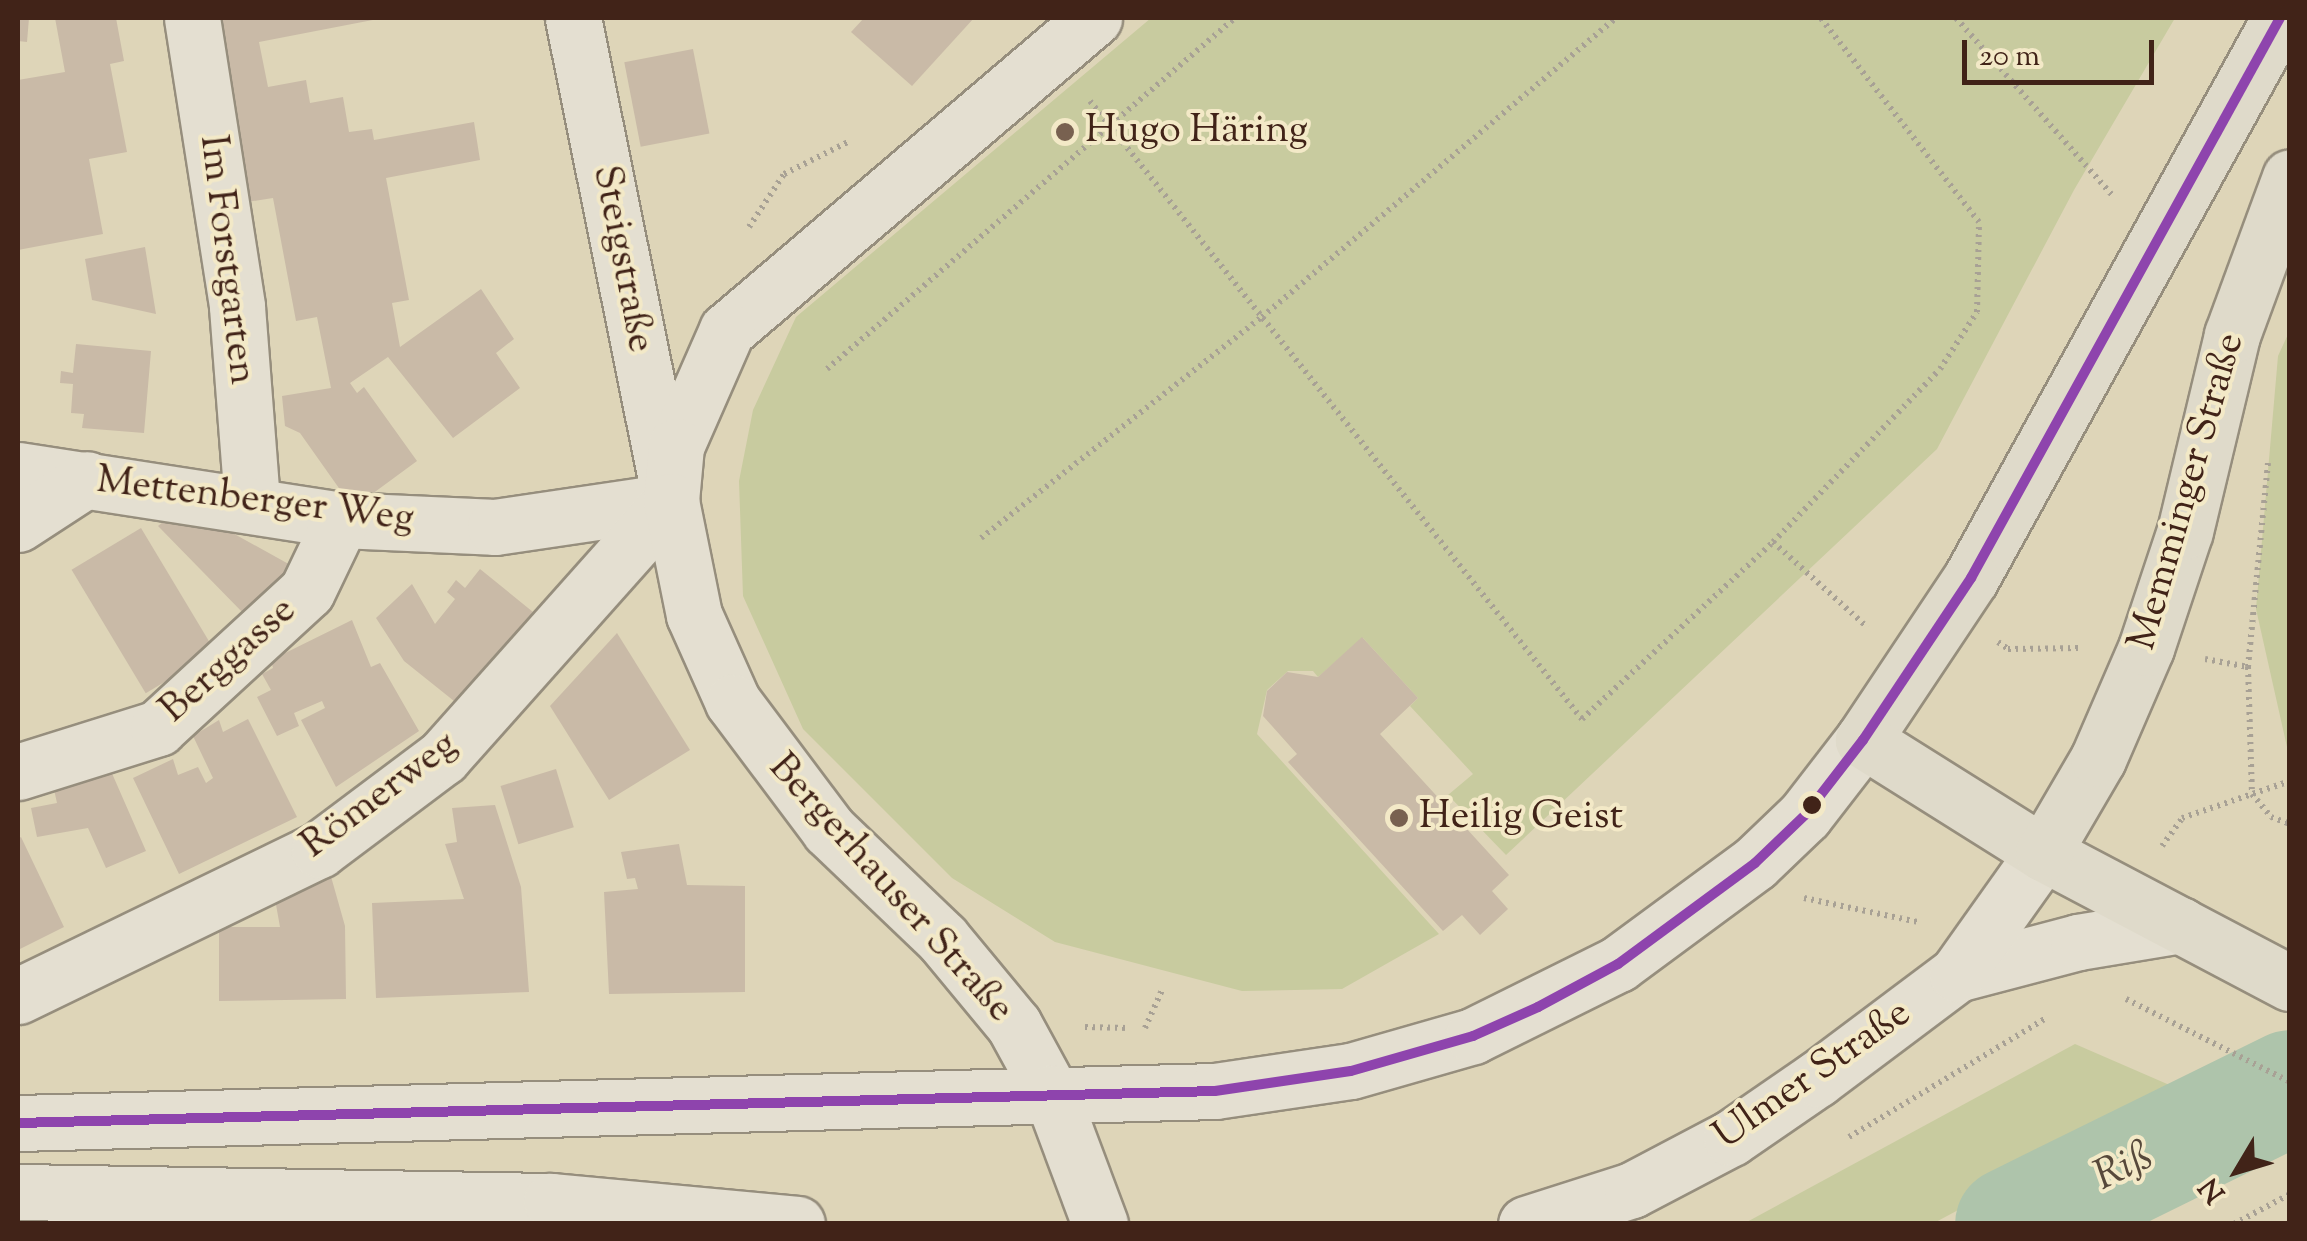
<!DOCTYPE html>
<meta charset="utf-8">
<style>
body{margin:0}
#map{position:relative;width:2307px;height:1241px;overflow:hidden;background:#ded5b8;font-family:"Sorts Mill Goudy",serif}
div>[style]{position:absolute}
[style*='--x']{left:calc(var(--x)*1px);top:calc(var(--y)*1px);width:calc(var(--w)*1px);rotate:calc(var(--a)*1deg)}
.green>*{inset:0;background:#c8cb9f}
.river>*{height:115px;margin:-57.5px;padding:0 57.5px;transform-origin:57.5px;border-radius:57.5px;background:#aec4ab}
.building>*{inset:0;background:#c9baa7;transform-origin:0 0}
.path>*{height:6px;margin-top:-3px;transform-origin:0;background:repeating-linear-gradient(90deg,#a8a195 0 2.5px,transparent 0 7.5px)}
.roads{filter:drop-shadow(2px 0 #968e7d) drop-shadow(-2px 0 #968e7d) drop-shadow(0 2px #968e7d) drop-shadow(0 -2px #968e7d)}
.street>*{height:55px;margin:-27.5px;padding:0 27.5px;transform-origin:27.5px;border-radius:27.5px;background:#e4dfd1}
.secondary>*{height:55px;margin:-27.5px;padding:0 27.5px;transform-origin:27.5px;border-radius:27.5px;background:#e4dfd1}
.primary>*{height:55px;margin:-27.5px;padding:0 27.5px;transform-origin:27.5px;border-radius:27.5px;background:#dfdaca}
.bus-1>*{height:10px;margin:-5px;padding:0 5px;transform-origin:5px;border-radius:5px;background:#8e44ad}
.dots>*{width:28px;height:28px;translate:-50% -50%;box-sizing:border-box;border:5px solid #f3e9c7;border-radius:50%}
span{translate:-50% -50%;white-space:nowrap;text-align:center;line-height:1.15;-webkit-text-stroke:8px #f3e9c7;paint-order:stroke}
.poi-label{font-size:40px;color:#412318}
.left{translate:0 -50%;text-align:left}
.street-label{font-size:40px;color:#412318}
.water-label{font-size:42px;color:#57493b;font-style:italic}
.frame{position:absolute;inset:0;border:20px solid #412318;pointer-events:none}
.north{position:absolute;left:2187px;top:1121px;width:100px;height:100px;-webkit-text-stroke:8px #f3e9c7;paint-order:stroke;rotate:232deg;font-size:28px;font-weight:700;line-height:40px;text-align:center;color:#412318}
.north::after{content:'';display:block;margin:auto;width:35px;height:45px;background:#412318;clip-path:polygon(50% 0,100% 100%,50% 72%,0 100%)}
.scale{position:absolute;left:1962px;top:40px;width:192px;height:45px;box-sizing:border-box;border:5px solid #412318;border-top:0;padding-left:12px;font-size:30px;line-height:35px;white-space:nowrap;color:#412318;-webkit-text-stroke:8px #f3e9c7;paint-order:stroke}
</style>
<div id="map">
<div class="green">
<i style="clip-path:polygon(1151px 18px,2175px 18px,2074px 190px,1937px 449px,1506px 855px,1448px 795px,1473px 774px,1410px 706px,1418px 698px,1363px 638px,1318px 677px,1313px 671px,1288px 671px,1267px 690px,1257px 734px,1439px 934px,1342px 989px,1242px 991px,1055px 942px,952px 878px,803px 729px,743px 596px,739px 481px,753px 410px,796px 317px)"></i>
<i style="clip-path:polygon(2289px 332px,2289px 756px,2256px 609px,2278px 356px)"></i>
<i style="clip-path:polygon(2075px 1044px,2181px 1090px,1934px 1223px,1745px 1223px)"></i>
</div>
<div class="river">
<i style="--x:2012;--y:1224;--w:310;--a:-26.2"></i>
</div>
<div class="building">
<i style="clip-path:polygon(18px 18px,29px 18px,27px 42px,18px 41px)"></i>
<i style="clip-path:polygon(55px 18px,116px 18px,124px 61px,110px 64px,127px 152px,89px 159px,103px 234px,18px 250px,18px 80px,65px 72px)"></i>
<i style="clip-path:polygon(213px 18px,383px 18px,259px 42px,268px 87px,306px 80px,310px 103px,343px 97px,349px 132px,372px 129px,374px 140px,474px 122px,480px 160px,386px 178px,409px 300px,392px 303px,400px 347px,481px 289px,514px 339px,496px 353px,520px 388px,453px 438px,388px 357px,350px 383px,357px 393px,364px 387px,417px 461px,353px 508px,300px 433px,285px 426px,282px 396px,331px 388px,317px 317px,296px 321px,273px 198px,247px 202px)"></i>
<i style="clip-path:polygon(864px 18px,974px 18px,912px 86px,851px 32px)"></i>
<i style="left:693px;top:49px;width:86px;height:70px;rotate:79deg"></i>
<i style="clip-path:polygon(145px 247px,156px 314px,92px 300px,85px 259px)"></i>
<i style="clip-path:polygon(76px 344px,151px 351px,144px 433px,82px 428px,84px 414px,71px 413px,73px 384px,60px 383px,61px 371px,73px 373px)"></i>
<i style="clip-path:polygon(181px 508px,191px 510px,294px 567px,245px 615px,158px 526px)"></i>
<i style="left:141px;top:528px;width:144px;height:81px;rotate:59deg"></i>
<i style="clip-path:polygon(480px 569px,533px 612px,459px 705px,404px 661px,376px 618px,412px 584px,435px 624px,455px 599px,447px 592px,456px 580px,465px 588px)"></i>
<i style="clip-path:polygon(352px 620px,371px 667px,380px 663px,419px 731px,336px 787px,301px 720px,325px 708px,322px 701px,294px 713px,299px 726px,277px 736px,257px 697px,271px 690px,262px 674px,273px 668px,271px 660px)"></i>
<i style="clip-path:polygon(617px 633px,690px 750px,609px 800px,550px 706px)"></i>
<i style="clip-path:polygon(1362px 637px,1418px 698px,1380px 734px,1509px 875px,1492px 891px,1508px 909px,1480px 935px,1462px 915px,1443px 931px,1288px 762px,1297px 754px,1263px 716px,1267px 691px,1287px 672px,1318px 677px)"></i>
<i style="clip-path:polygon(248px 719px,297px 817px,179px 874px,133px 778px,173px 759px,178px 775px,198px 767px,206px 783px,213px 778px,193px 736px,219px 720px,223px 732px)"></i>
<i style="clip-path:polygon(107px 762px,146px 851px,106px 868px,88px 828px,37px 837px,31px 808px,57px 803px,53px 785px)"></i>
<i style="left:556px;top:769px;width:61px;height:58px;rotate:73deg"></i>
<i style="clip-path:polygon(495px 805px,521px 887px,529px 992px,376px 998px,372px 903px,464px 899px,445px 844px,457px 842px,452px 808px)"></i>
<i style="clip-path:polygon(21px 837px,64px 927px,18px 950px,18px 839px)"></i>
<i style="clip-path:polygon(679px 844px,687px 885px,745px 886px,745px 992px,609px 994px,604px 892px,638px 889px,635px 878px,627px 879px,621px 852px)"></i>
<i style="clip-path:polygon(330px 873px,345px 926px,346px 999px,219px 1001px,219px 927px,280px 927px,275px 899px)"></i>
</div>
<div class="path">
<i style="--x:1956;--y:18;--w:236;--a:48.6"></i>
<i style="--x:1090;--y:101;--w:790;--a:51.48"></i>
<i style="--x:1582;--y:719;--w:260;--a:-42.8"></i>
<i style="--x:1773;--y:542;--w:127;--a:42.1"></i>
<i style="--x:749;--y:227;--w:64;--a:-56.6"></i>
<i style="--x:784;--y:174;--w:74;--a:-26.6"></i>
<i style="--x:827;--y:369;--w:538;--a:-40.71"></i>
<i style="--x:2268;--y:463;--w:205;--a:95.6"></i>
<i style="--x:2248;--y:667;--w:127;--a:88.2"></i>
<i style="--x:2252;--y:794;--w:30;--a:50"></i>
<i style="--x:2271;--y:817;--w:20;--a:20"></i>
<i style="--x:981;--y:538;--w:357;--a:-38.2"></i>
<i style="--x:1262;--y:317;--w:463;--a:-40.2"></i>
<i style="--x:1773;--y:542;--w:240;--a:-46"></i>
<i style="--x:1940;--y:369;--w:68;--a:-57"></i>
<i style="--x:1977;--y:312;--w:90;--a:-88.7"></i>
<i style="--x:1979;--y:222;--w:258;--a:-127.8"></i>
<i style="--x:1998;--y:642;--w:12;--a:35"></i>
<i style="--x:2008;--y:649;--w:71;--a:-0.8"></i>
<i style="--x:2205;--y:659;--w:44;--a:10.5"></i>
<i style="--x:2162;--y:846;--w:34;--a:-54"></i>
<i style="--x:2182;--y:818;--w:114;--a:-18.9"></i>
<i style="--x:1804;--y:898;--w:116;--a:11.9"></i>
<i style="--x:2126;--y:999;--w:184;--a:26.8"></i>
<i style="--x:1085;--y:1027;--w:43;--a:1.3"></i>
<i style="--x:1145;--y:1028;--w:42;--a:-65.9"></i>
<i style="--x:1849;--y:1137;--w:232;--a:-31.1"></i>
<i style="--x:2234;--y:1224;--w:64;--a:-28.2"></i>
</div>
<div class="roads">
<div class="street">
<i style="--x:192;--y:18;--w:292;--a:81.1"></i>
<i style="--x:237;--y:307;--w:197;--a:85.6"></i>
<i style="--x:573;--y:18;--w:490;--a:78.6"></i>
<i style="--x:18;--y:470;--w:327;--a:8.8"></i>
<i style="--x:341;--y:520;--w:154;--a:2.6"></i>
<i style="--x:495;--y:527;--w:178;--a:-8.4"></i>
<i style="--x:18;--y:524;--w:82;--a:-33.1"></i>
<i style="--x:18;--y:772;--w:147;--a:-17.4"></i>
<i style="--x:158;--y:728;--w:202;--a:-42.6"></i>
<i style="--x:307;--y:591;--w:79;--a:-64.4"></i>
<i style="--x:18;--y:996;--w:335;--a:-25.9"></i>
<i style="--x:319;--y:850;--w:155;--a:-36.9"></i>
<i style="--x:443;--y:757;--w:343;--a:-48.3"></i>
</div>
<div class="secondary">
<i style="--x:1094;--y:18;--w:482;--a:139.6"></i>
<i style="--x:727;--y:330;--w:127;--a:113.7"></i>
<i style="--x:676;--y:446;--w:55;--a:95.2"></i>
<i style="--x:671;--y:501;--w:116;--a:78.6"></i>
<i style="--x:694;--y:615;--w:95;--a:65.9"></i>
<i style="--x:733;--y:702;--w:160;--a:53.1"></i>
<i style="--x:829;--y:830;--w:156;--a:43.7"></i>
<i style="--x:942;--y:938;--w:113;--a:50.4"></i>
<i style="--x:1014;--y:1025;--w:77;--a:61.4"></i>
<i style="--x:1051;--y:1093;--w:140;--a:69.5"></i>
<i style="--x:1957;--y:974;--w:125;--a:-14.8"></i>
<i style="--x:2078;--y:942;--w:104;--a:-9.4"></i>
<i style="--x:18;--y:1123;--w:1197;--a:-1.53"></i>
<i style="--x:1215;--y:1091;--w:137;--a:-8.4"></i>
<i style="--x:1351;--y:1071;--w:127;--a:-16"></i>
<i style="--x:1473;--y:1036;--w:162;--a:-26.4"></i>
<i style="--x:1618;--y:964;--w:170;--a:-36.4"></i>
<i style="--x:1755;--y:863;--w:69;--a:-43.8"></i>
<i style="--x:1805;--y:815;--w:95;--a:-52.3"></i>
<i style="--x:18;--y:1192;--w:533;--a:0.97"></i>
<i style="--x:551;--y:1201;--w:247;--a:5.3"></i>
<i style="--x:1526;--y:1224;--w:111;--a:-17.8"></i>
<i style="--x:1632;--y:1190;--w:112;--a:-27.7"></i>
<i style="--x:1731;--y:1138;--w:104;--a:-34.5"></i>
<i style="--x:1817;--y:1079;--w:175;--a:-36.9"></i>
<i style="--x:1957;--y:974;--w:148;--a:-54.6"></i>
</div>
<div class="primary">
<i style="--x:2280;--y:18;--w:640;--a:118.89"></i>
<i style="--x:1971;--y:578;--w:195;--a:123.7"></i>
<i style="--x:1863;--y:740;--w:213;--a:32.1"></i>
<i style="--x:2043;--y:853;--w:279;--a:27.8"></i>
<i style="--x:2043;--y:853;--w:109;--a:-59.7"></i>
<i style="--x:2098;--y:759;--w:121;--a:-66.6"></i>
<i style="--x:2146;--y:648;--w:123;--a:-71.6"></i>
<i style="--x:2185;--y:531;--w:202;--a:-76.5"></i>
<i style="--x:2232;--y:335;--w:168;--a:-69.8"></i>
</div>
</div>
<div class="bus-1">
<i style="--x:18;--y:1123;--w:1197;--a:-1.53"></i>
<i style="--x:1215;--y:1091;--w:137;--a:-8.4"></i>
<i style="--x:1351;--y:1071;--w:127;--a:-16"></i>
<i style="--x:1473;--y:1036;--w:71;--a:-24"></i>
<i style="--x:1538;--y:1007;--w:91;--a:-28.3"></i>
<i style="--x:1618;--y:964;--w:170;--a:-36.4"></i>
<i style="--x:1755;--y:863;--w:69;--a:-43.8"></i>
<i style="--x:1805;--y:815;--w:95;--a:-52.3"></i>
<i style="--x:1863;--y:740;--w:195;--a:-56.3"></i>
<i style="--x:1971;--y:578;--w:640;--a:-61.11"></i>
</div>
<div class="dots">
<i style="left:1065px;top:132px;background:#786150"></i>
<i style="left:1812px;top:805px;background:#412318"></i>
<i style="left:1399px;top:818px;background:#786150"></i>
</div>
<div class="poi-label">
<span class="left" style="left:1085px;top:132px">Hugo Häring</span>
<span class="left" style="left:1419px;top:818px">Heilig Geist</span>
</div>
<div class="street-label">
<span style="left:622px;top:259px;rotate:79deg">Steigstraße</span>
<span style="left:226px;top:260px;rotate:83deg">Im Forstgarten</span>
<span style="left:2188px;top:492px;rotate:-74deg">Memminger Straße</span>
<span style="left:255px;top:501px;rotate:7deg">Mettenberger Weg</span>
<span style="left:229px;top:661px;rotate:-42deg">Berggasse</span>
<span style="left:380px;top:796px;rotate:-37deg">Römerweg</span>
<span style="left:890px;top:889px;rotate:48deg">Bergerhauser Straße</span>
<span style="left:1813px;top:1076px;rotate:-35deg">Ulmer Straße</span>
</div>
<div class="water-label">
<span style="left:2124px;top:1168px;rotate:-26deg">Riß</span>
</div>
<div class="frame"></div>
<div class="north">N</div>
<div class="scale">20 m</div>
</div>
